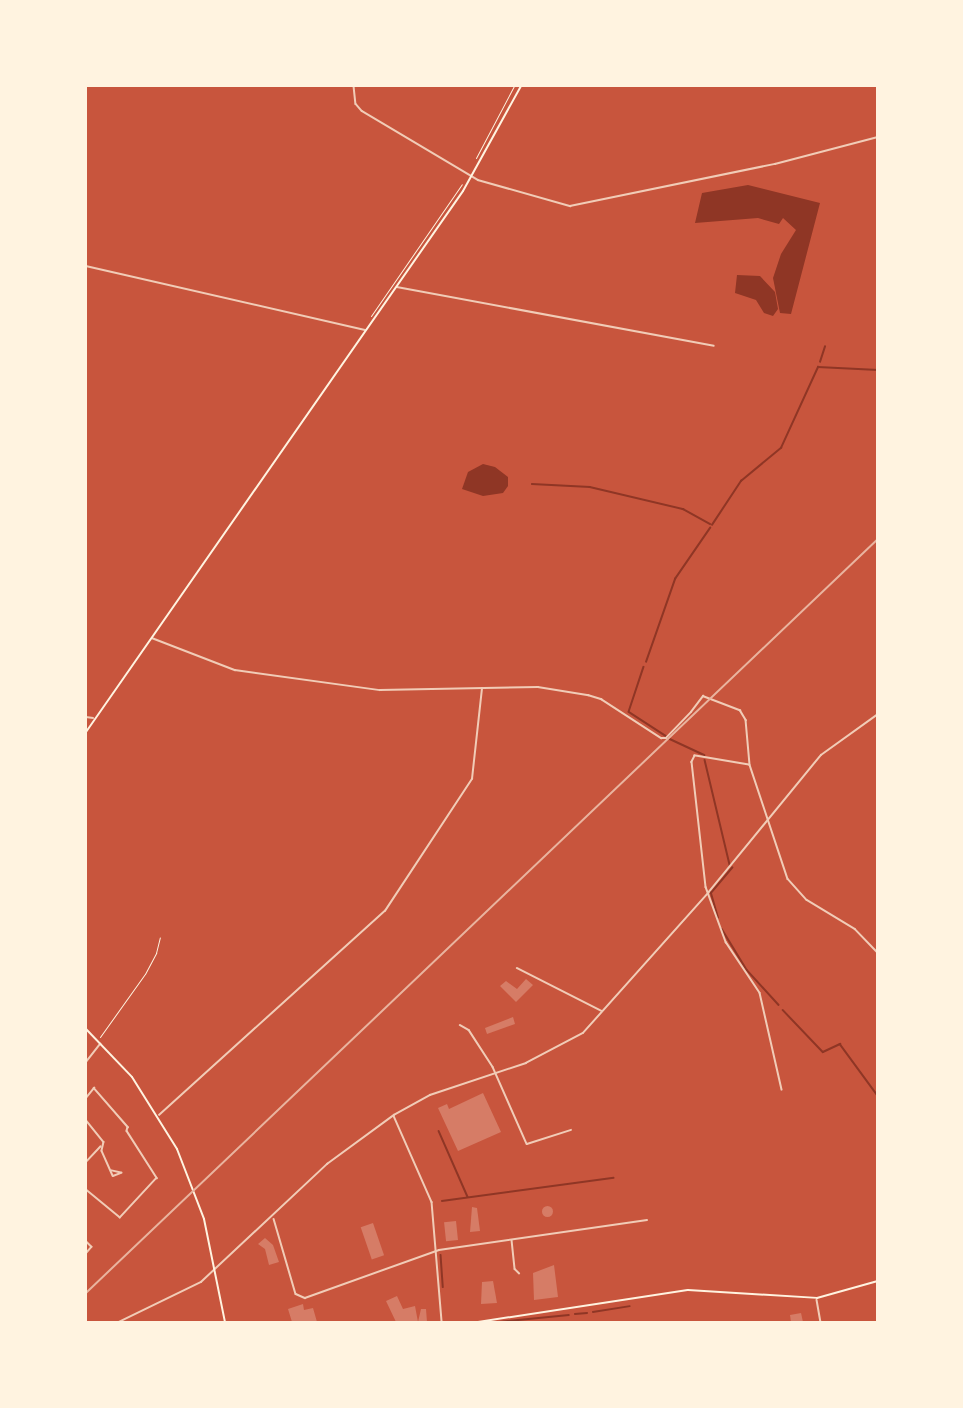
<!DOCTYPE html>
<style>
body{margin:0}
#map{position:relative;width:963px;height:1408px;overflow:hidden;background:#c8553d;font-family:Mulish,sans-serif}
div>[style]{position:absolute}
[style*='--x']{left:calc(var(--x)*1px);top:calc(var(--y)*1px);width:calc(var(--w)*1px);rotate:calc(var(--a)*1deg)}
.water>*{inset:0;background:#8f3625}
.stream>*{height:1.5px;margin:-0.75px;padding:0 0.75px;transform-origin:0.75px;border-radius:0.75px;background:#8f3625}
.building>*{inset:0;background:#d67c66;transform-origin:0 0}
.round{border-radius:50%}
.path>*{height:1px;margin:-0.5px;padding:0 0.5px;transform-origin:0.5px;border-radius:0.5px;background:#fff3e0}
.minor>*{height:1.5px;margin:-0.75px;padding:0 0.75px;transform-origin:0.75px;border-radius:0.75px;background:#f1ccb7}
.secondary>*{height:2px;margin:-1px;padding:0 1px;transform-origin:1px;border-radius:1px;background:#fff3e0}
.rail>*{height:1.5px;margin:-0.75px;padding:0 0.75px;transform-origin:0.75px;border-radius:0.75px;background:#e9b49f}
span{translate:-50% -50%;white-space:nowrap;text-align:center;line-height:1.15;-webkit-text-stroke:5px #fff3e0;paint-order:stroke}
.frame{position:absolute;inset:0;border:87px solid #fff3e0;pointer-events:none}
</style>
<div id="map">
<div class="water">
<i style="clip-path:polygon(748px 185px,820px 203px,791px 314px,780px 313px,773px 278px,781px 254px,796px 230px,783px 218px,779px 224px,758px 218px,695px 223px,702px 193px)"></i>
<i style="clip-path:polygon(737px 275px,760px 276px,775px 292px,778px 309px,773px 316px,764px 313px,756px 300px,735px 293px)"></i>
<i style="clip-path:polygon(483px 464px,495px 467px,508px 477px,508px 486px,503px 493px,483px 496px,462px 489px,468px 472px)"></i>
</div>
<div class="stream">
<i style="--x:820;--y:362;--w:16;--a:-72"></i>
<i style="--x:532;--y:484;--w:58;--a:3"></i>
<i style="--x:590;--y:487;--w:96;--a:13.3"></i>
<i style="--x:683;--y:509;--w:31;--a:29"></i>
<i style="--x:712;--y:525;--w:53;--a:-56.6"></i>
<i style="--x:741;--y:481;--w:52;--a:-39.5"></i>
<i style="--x:781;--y:448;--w:89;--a:-65.4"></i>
<i style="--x:818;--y:367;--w:60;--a:2.9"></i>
<i style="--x:646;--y:662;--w:88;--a:-70.7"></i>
<i style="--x:675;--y:579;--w:62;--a:-55.5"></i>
<i style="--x:644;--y:667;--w:47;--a:108.4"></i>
<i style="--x:629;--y:712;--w:44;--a:33"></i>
<i style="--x:670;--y:739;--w:38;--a:25"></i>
<i style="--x:705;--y:760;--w:108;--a:76.6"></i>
<i style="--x:718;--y:918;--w:26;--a:-106"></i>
<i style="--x:711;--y:893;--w:33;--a:-50"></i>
<i style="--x:722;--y:929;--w:48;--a:58.6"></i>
<i style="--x:747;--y:970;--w:47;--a:47.6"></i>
<i style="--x:783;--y:1010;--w:58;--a:46.4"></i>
<i style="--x:823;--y:1052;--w:19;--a:-25"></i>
<i style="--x:840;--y:1044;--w:64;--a:53.8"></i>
<i style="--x:439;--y:1131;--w:72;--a:66.3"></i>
<i style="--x:442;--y:1201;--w:173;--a:-7.7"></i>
<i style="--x:441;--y:1255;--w:32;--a:86"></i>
<i style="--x:593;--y:1312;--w:37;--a:-9"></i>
<i style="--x:575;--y:1314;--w:12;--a:-5"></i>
<i style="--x:499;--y:1322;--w:70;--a:-5.7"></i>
</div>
<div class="building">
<i style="clip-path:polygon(526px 979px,533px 985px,516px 1002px,500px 986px,506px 981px,517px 989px)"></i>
<i style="clip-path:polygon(513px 1017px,515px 1024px,487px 1034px,485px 1028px)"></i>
<i style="clip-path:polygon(483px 1093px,501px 1132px,458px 1151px,438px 1108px,447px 1104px,449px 1109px)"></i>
<i class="round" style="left:541.5px;top:1205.5px;width:11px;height:11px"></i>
<i style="clip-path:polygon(472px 1207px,477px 1208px,480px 1231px,470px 1232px)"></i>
<i style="left:456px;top:1221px;width:19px;height:12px;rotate:84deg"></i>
<i style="left:373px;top:1223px;width:34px;height:13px;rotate:71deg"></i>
<i style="clip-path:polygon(265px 1238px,273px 1245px,279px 1262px,269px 1265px,265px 1249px,258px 1244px)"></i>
<i style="clip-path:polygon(554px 1265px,558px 1297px,534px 1300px,533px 1273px)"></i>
<i style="clip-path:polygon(493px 1281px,497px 1303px,481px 1304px,482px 1282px)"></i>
<i style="clip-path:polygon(397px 1296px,403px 1309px,415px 1306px,418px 1322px,421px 1309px,426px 1309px,427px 1322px,396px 1322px,386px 1301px)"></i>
<i style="clip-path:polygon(303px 1304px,304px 1310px,313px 1308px,317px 1322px,292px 1322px,288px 1309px)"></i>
<i style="clip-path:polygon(801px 1313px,803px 1322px,791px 1322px,790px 1315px)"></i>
</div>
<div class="path">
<i style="--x:476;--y:158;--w:81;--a:-62.2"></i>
<i style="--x:371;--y:316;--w:160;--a:-55.4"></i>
<i style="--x:100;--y:1037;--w:77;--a:-54.5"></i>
<i style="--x:145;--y:974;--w:24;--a:-62"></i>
<i style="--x:156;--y:953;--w:16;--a:-76"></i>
</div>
<div class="minor">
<i style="--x:354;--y:86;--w:18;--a:84"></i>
<i style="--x:356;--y:104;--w:9;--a:49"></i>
<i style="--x:362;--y:111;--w:135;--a:30.7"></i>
<i style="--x:478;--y:180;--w:96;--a:15.8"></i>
<i style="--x:570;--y:206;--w:209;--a:-11.6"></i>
<i style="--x:775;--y:164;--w:106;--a:-14.7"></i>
<i style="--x:86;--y:266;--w:286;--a:12.9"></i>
<i style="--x:397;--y:287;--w:322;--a:10.5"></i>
<i style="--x:152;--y:638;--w:89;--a:21.1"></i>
<i style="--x:235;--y:670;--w:146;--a:7.9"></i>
<i style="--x:380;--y:690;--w:158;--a:-1.1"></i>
<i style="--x:538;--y:687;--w:51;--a:9.1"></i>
<i style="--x:588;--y:695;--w:14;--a:17"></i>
<i style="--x:601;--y:699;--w:72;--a:33"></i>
<i style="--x:661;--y:738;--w:5;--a:0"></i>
<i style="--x:666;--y:738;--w:36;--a:-46"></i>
<i style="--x:691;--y:712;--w:20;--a:-53"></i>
<i style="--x:703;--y:696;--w:40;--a:21"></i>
<i style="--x:740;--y:710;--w:12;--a:59"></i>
<i style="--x:746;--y:720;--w:45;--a:84.9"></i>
<i style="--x:750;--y:765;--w:120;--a:71.6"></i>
<i style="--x:788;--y:879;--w:28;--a:48"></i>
<i style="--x:807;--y:900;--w:56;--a:31.1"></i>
<i style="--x:855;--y:929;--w:33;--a:46"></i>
<i style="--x:86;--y:717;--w:7;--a:8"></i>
<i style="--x:749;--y:765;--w:55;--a:-170.5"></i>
<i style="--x:695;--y:756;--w:7;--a:117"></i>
<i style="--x:692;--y:762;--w:126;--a:83.6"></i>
<i style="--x:706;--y:887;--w:59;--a:70"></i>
<i style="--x:726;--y:942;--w:61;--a:56.3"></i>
<i style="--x:760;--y:993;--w:99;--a:77.2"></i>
<i style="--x:517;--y:968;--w:95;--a:26.8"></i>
<i style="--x:460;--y:1025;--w:10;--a:29"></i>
<i style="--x:469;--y:1030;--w:44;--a:57"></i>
<i style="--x:493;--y:1067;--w:84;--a:66.2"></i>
<i style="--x:527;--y:1144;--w:46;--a:-17.7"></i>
<i style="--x:86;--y:1062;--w:23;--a:-52"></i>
<i style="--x:86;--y:1098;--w:13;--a:-51"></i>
<i style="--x:94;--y:1088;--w:52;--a:48.9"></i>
<i style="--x:128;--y:1127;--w:4;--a:104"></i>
<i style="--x:127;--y:1131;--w:56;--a:57.4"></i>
<i style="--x:157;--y:1178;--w:54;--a:132.8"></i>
<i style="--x:120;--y:1218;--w:44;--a:-140.5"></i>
<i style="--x:159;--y:1115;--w:304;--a:-42.1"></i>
<i style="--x:385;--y:911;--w:158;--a:-56.6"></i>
<i style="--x:472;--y:779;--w:91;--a:-83.7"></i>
<i style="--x:394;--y:1116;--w:94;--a:66.2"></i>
<i style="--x:432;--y:1202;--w:120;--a:85.2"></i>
<i style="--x:86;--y:1120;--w:28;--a:51"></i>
<i style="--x:104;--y:1142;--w:9;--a:103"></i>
<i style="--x:102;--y:1151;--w:27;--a:66"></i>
<i style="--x:113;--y:1176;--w:9;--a:-21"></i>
<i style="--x:121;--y:1173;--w:9;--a:-167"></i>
<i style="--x:86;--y:1162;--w:21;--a:-47"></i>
<i style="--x:274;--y:1219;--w:78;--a:73.7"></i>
<i style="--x:296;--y:1294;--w:10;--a:24"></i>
<i style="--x:305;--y:1298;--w:142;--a:-19.7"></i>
<i style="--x:439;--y:1250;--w:210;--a:-8.2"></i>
<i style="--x:512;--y:1240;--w:29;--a:84"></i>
<i style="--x:515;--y:1269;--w:6;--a:45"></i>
<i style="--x:86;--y:1241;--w:8;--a:45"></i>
<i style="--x:92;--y:1247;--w:9;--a:131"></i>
<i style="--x:817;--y:1300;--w:22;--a:80"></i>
<i style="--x:119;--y:1322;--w:91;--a:-26"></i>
<i style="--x:201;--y:1282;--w:173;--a:-43.1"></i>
<i style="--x:327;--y:1164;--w:83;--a:-36.2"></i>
<i style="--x:394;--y:1115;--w:41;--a:-29.1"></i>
<i style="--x:430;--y:1095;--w:101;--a:-18.4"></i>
<i style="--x:526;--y:1063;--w:64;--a:-27.8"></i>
<i style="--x:583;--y:1033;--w:188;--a:-48.2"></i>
<i style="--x:708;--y:893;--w:178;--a:-50.7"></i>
<i style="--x:821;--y:755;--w:70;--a:-35.7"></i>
</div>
<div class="secondary">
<i style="--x:86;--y:732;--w:659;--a:-55.13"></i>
<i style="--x:463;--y:191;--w:120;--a:-61.1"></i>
<i style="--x:86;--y:1029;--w:66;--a:46.2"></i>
<i style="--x:132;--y:1077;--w:85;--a:58"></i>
<i style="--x:177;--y:1149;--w:75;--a:68.9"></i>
<i style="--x:204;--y:1219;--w:105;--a:78.5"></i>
<i style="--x:478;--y:1322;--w:212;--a:-8.7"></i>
<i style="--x:688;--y:1290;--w:129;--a:3.5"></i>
<i style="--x:817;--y:1298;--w:63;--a:-15.6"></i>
</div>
<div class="rail">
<i style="--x:86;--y:1293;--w:1094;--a:-43.59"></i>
</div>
<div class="frame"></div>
</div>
